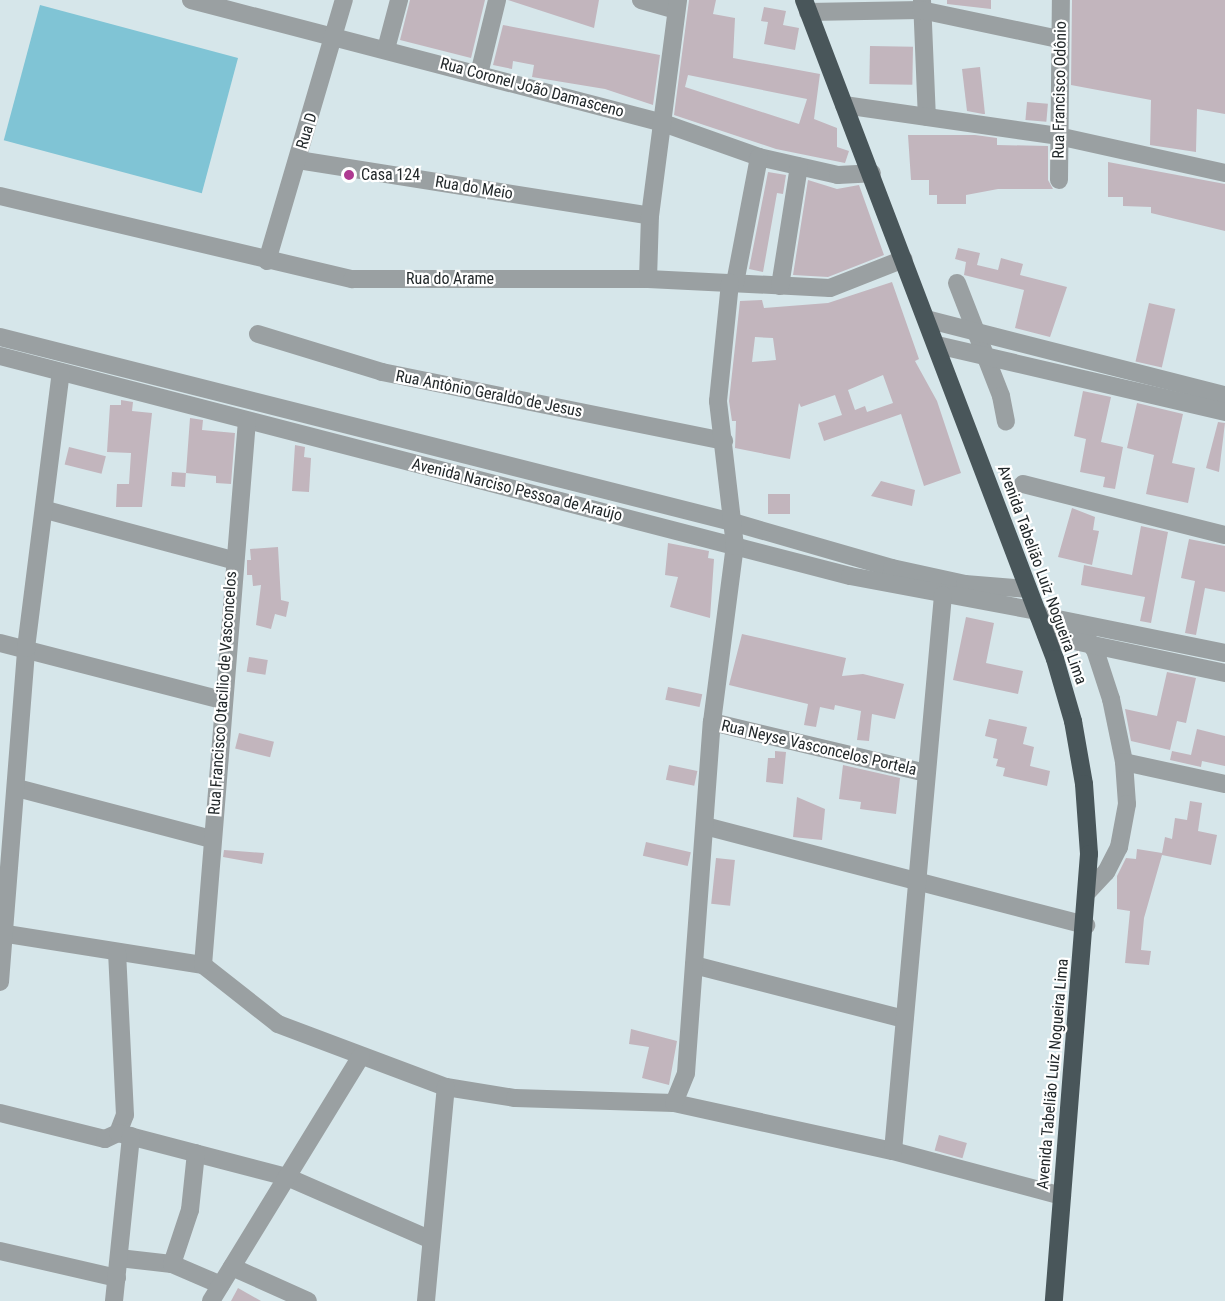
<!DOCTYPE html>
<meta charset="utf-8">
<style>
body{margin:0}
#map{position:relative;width:1225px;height:1301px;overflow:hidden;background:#d6e6ea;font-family:"Roboto Condensed",sans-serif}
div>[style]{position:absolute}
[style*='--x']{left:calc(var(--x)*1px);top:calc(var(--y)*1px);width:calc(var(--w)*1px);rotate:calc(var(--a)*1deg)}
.green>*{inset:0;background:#80c4d5;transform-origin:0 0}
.building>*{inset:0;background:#c2b5bd;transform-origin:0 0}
.minor>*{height:18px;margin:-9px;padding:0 9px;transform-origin:9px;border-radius:9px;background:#9aa0a2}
.highway>*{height:18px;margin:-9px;padding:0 9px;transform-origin:9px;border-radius:9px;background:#49565a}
.dots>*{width:16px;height:16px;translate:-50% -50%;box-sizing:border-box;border:3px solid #fff;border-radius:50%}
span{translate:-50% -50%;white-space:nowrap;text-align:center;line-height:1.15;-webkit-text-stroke:4.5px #fff;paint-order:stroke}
.street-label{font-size:16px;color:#22282a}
.poi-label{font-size:16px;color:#22282a}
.left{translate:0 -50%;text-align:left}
</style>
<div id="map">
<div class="green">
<i style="left:40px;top:5px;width:205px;height:140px;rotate:15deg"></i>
</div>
<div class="building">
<i style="clip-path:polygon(410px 0,485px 0,471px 58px,400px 40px)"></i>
<i style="clip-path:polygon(508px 0,599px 0,594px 28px)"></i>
<i style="clip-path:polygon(evenodd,689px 0,716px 0,713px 14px,735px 18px,733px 58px,820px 74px,814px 119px,837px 128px,837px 147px,849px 151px,845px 163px,776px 149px,674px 115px,689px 0,688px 75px,807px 99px,799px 124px,685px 87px,688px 75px)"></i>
<i style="clip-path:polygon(947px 0,991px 0,991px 9px,947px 4px)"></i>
<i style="clip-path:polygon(1072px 0,1225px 0,1225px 114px,1197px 109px,1196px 152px,1150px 145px,1151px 100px,1071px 85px)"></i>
<i style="clip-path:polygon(764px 7px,786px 11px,783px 25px,799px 28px,795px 50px,764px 44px,768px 22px,761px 21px)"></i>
<i style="clip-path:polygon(503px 25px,660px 55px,653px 105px,605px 89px,532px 77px,534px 65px,513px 61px,512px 69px,493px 65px)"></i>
<i style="left:870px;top:46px;width:43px;height:38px;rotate:1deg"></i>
<i style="clip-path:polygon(980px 67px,985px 114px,983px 114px,967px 111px,962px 69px)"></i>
<i style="left:1027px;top:102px;width:21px;height:18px;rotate:5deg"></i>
<i style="clip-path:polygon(908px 135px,975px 135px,997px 138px,997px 145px,1048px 146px,1048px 180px,1053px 189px,998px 189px,966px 195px,966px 204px,937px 204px,937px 195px,929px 195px,929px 180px,911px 180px)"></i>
<i style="clip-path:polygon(1108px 162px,1225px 184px,1225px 231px,1151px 213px,1151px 207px,1123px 206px,1123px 197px,1108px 197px)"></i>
<i style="clip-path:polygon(768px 172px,786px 175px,783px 194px,777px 193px,763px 272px,749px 269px)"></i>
<i style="clip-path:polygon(808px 180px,837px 189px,859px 185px,884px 255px,828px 277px,793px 275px)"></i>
<i style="clip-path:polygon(958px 248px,980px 253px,977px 265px,998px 270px,1001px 258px,1023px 264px,1020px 275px,1067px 287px,1050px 337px,1015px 328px,1024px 290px,964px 275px,966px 262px,955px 259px)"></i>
<i style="clip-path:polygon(evenodd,892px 282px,919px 359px,915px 361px,937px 401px,961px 473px,924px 486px,901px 414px,824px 441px,818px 423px,842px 415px,835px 395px,801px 407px,799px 403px,790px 459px,735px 448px,736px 421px,732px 421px,729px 401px,740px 301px,762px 300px,764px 308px,828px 303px,892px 282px,755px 337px,773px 338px,776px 360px,752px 362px,755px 337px,892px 282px,883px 375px,893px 403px,867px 412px,865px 406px,855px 410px,848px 390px,883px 375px)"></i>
<i style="left:1149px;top:303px;width:27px;height:60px;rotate:13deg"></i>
<i style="clip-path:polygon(1083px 391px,1111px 397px,1101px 442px,1123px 447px,1115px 489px,1103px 487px,1105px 477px,1080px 472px,1086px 439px,1074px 436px)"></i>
<i style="clip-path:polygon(121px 400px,133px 402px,132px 411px,152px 413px,142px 507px,116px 507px,117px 484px,129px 484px,131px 453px,107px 452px,110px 405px,121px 405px)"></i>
<i style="clip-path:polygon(1137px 403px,1183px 414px,1172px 463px,1195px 468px,1188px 503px,1146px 494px,1154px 455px,1127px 448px)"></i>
<i style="clip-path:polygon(190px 418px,203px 420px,202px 430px,235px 433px,231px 484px,216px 483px,216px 476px,186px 473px)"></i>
<i style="clip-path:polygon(1218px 422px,1225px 423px,1219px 472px,1206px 468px)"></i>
<i style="clip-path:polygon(295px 445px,305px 447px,304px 457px,311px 458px,309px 492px,292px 491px)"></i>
<i style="left:69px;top:447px;width:38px;height:18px;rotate:14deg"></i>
<i style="left:172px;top:472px;width:14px;height:14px;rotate:4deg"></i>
<i style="clip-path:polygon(881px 481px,915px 490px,912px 506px,871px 496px)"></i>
<i style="left:768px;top:494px;width:22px;height:20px"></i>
<i style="clip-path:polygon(1072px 508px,1095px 517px,1093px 530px,1099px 531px,1092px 565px,1058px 557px)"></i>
<i style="clip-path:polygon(1141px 526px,1168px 532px,1151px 623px,1140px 621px,1145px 597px,1081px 585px,1084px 565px,1132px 575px)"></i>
<i style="clip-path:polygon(1189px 539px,1225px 546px,1225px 592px,1205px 588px,1196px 635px,1185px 633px,1195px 581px,1181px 578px)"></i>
<i style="clip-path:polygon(668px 543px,709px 551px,708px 558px,714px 559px,710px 618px,670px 607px,678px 577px,665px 575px)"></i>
<i style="clip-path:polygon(278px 547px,281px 600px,289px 602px,286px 617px,275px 614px,271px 629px,256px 625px,261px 585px,253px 586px,252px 575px,247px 575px,247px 560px,251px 560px,250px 549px)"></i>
<i style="clip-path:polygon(966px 617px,994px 623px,986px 663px,1023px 671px,1018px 694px,953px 680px)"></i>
<i style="clip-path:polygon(742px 634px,846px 658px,842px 676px,863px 674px,904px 684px,895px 719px,872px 714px,869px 741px,857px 740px,861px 711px,835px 705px,834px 710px,820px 707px,816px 727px,804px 725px,808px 704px,729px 685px)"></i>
<i style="left:249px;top:657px;width:19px;height:15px;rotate:9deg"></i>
<i style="clip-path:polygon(1167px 672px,1196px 678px,1186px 723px,1177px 721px,1170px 750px,1131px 741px,1125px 709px,1157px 716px)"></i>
<i style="left:668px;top:687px;width:35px;height:13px;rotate:12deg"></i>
<i style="clip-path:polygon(989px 719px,1027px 727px,1023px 744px,1034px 747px,1030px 766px,1050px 771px,1047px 786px,1003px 776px,1005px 768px,996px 766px,998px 759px,993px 758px,997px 739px,985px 736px)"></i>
<i style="clip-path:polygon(1197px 729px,1225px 736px,1225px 766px,1202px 761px,1201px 767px,1170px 760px,1172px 751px,1191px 755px)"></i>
<i style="left:239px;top:733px;width:36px;height:16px;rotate:14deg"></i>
<i style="clip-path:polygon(775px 751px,786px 752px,783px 784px,766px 782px,768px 758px,775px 758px)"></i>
<i style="left:669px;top:765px;width:29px;height:15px;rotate:12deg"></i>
<i style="clip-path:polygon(843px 765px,900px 778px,896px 814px,860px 809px,861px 802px,839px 799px)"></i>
<i style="clip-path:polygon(797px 797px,825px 809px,822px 840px,793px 837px)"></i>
<i style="clip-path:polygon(1190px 801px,1202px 803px,1198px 831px,1217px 835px,1211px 865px,1162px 855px,1144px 918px,1141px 950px,1151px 951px,1149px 965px,1125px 963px,1130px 911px,1117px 909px,1117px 876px,1126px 858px,1136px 859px,1137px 849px,1162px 853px,1165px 837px,1172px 839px,1175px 818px,1187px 820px)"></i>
<i style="left:646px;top:842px;width:46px;height:14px;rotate:13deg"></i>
<i style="clip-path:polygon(224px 850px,264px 853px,262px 864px,223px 857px)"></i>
<i style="left:716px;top:858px;width:19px;height:46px;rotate:6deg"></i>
<i style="clip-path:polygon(631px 1029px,677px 1041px,669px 1085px,642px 1078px,649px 1047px,629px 1044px)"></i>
<i style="left:939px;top:1135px;width:29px;height:16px;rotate:16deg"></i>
<i style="clip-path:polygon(238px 1288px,261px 1301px,231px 1301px)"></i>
</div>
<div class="minor">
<i style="--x:191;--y:0;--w:488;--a:14.6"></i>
<i style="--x:663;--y:123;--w:102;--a:19.5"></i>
<i style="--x:759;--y:157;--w:81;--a:12.8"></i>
<i style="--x:838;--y:175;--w:34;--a:-3"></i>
<i style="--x:641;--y:0;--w:36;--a:16"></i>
<i style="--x:922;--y:0;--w:117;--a:87.6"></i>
<i style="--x:808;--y:12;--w:113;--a:-1"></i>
<i style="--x:921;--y:10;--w:141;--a:11.9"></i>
<i style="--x:386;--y:49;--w:51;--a:-75.1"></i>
<i style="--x:479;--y:74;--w:76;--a:-76.3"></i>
<i style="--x:844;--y:105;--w:216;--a:8.2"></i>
<i style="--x:1058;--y:136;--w:171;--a:12.5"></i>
<i style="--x:298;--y:160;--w:356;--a:9"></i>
<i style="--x:1059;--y:180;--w:180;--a:-89.4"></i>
<i style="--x:0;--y:196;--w:362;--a:13.3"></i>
<i style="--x:352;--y:279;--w:296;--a:0"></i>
<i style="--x:648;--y:279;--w:182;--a:2.8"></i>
<i style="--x:830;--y:288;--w:79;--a:-21.4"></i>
<i style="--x:267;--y:261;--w:272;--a:-73.6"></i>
<i style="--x:648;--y:279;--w:63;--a:-88.2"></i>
<i style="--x:650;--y:216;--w:218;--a:-82.6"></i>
<i style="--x:735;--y:283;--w:128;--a:-79.2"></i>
<i style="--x:957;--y:283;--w:121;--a:68.7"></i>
<i style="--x:1001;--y:396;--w:26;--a:79"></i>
<i style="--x:780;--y:286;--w:121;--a:-81"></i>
<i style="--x:926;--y:319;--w:309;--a:14.3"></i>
<i style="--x:258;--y:334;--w:130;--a:17"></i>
<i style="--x:382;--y:372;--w:349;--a:11.4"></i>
<i style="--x:0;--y:337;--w:759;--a:14.18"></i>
<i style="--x:736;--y:523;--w:162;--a:16.1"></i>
<i style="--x:892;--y:568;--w:75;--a:12.4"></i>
<i style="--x:965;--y:584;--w:63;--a:4.5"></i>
<i style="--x:937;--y:345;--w:296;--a:13.1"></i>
<i style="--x:0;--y:356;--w:878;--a:14.51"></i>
<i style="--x:850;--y:576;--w:190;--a:10.6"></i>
<i style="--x:1023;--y:484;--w:208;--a:14.2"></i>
<i style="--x:46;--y:510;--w:193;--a:15"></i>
<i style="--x:1038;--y:615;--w:191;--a:11.5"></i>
<i style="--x:1076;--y:623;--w:33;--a:55"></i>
<i style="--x:1095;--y:650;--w:52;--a:71.9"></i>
<i style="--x:1111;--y:699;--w:64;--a:78.3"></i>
<i style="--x:1124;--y:762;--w:42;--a:85.9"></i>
<i style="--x:1127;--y:804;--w:44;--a:100.5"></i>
<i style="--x:1119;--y:847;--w:28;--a:117"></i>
<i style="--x:1106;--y:872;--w:26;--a:133"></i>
<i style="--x:1046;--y:635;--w:183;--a:12"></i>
<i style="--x:0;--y:643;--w:229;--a:14.4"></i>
<i style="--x:712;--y:722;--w:220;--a:13.4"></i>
<i style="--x:1124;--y:762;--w:103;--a:12.3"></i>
<i style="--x:17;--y:788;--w:202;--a:14.7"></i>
<i style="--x:705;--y:826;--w:394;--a:14.6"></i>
<i style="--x:0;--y:933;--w:206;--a:9"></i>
<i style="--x:203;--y:965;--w:95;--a:38.2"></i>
<i style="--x:278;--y:1024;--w:179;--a:20.6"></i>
<i style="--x:446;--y:1087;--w:70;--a:9.1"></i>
<i style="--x:515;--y:1098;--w:159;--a:1.8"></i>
<i style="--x:674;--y:1103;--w:224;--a:12.4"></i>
<i style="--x:893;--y:1151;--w:175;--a:14.9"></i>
<i style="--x:203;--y:965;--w:546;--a:-85.38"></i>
<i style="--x:694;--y:965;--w:217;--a:14.4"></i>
<i style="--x:0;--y:982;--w:335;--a:-85.5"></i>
<i style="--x:26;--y:648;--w:278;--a:-82.8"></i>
<i style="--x:674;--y:1103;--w:32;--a:-68"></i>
<i style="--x:686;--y:1073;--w:352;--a:-85.8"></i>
<i style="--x:712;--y:722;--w:177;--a:-82.6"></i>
<i style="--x:735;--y:546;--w:146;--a:-96.7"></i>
<i style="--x:718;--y:401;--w:119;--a:-84.2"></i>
<i style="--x:0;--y:1113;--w:108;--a:13.9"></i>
<i style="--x:105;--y:1139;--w:14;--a:-25"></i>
<i style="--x:118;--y:1133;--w:19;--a:-69"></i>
<i style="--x:125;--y:1115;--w:163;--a:-92.8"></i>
<i style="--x:118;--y:1133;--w:175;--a:14.6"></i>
<i style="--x:287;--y:1177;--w:157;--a:23.6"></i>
<i style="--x:893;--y:1151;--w:558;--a:-84.86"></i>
<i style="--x:0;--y:1251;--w:120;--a:13"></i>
<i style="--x:119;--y:1258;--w:53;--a:6.5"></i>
<i style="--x:172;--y:1264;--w:53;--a:23.2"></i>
<i style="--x:172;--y:1264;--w:57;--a:-71.6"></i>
<i style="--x:190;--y:1210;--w:57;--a:-84"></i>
<i style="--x:232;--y:1267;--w:83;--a:24.1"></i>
<i style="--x:114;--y:1301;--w:166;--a:-84.1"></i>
<i style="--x:211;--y:1301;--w:287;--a:-58.5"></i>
<i style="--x:426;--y:1301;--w:215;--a:-84.7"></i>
</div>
<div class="highway">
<i style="--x:804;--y:0;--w:705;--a:69.15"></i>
<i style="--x:1055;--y:659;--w:65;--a:73.8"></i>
<i style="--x:1073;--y:721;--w:64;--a:80.1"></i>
<i style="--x:1084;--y:784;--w:70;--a:85.9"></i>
<i style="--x:1089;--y:854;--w:448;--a:94.5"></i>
</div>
<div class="dots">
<i style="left:349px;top:175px;background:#af3a91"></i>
</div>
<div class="street-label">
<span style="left:532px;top:88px;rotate:15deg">Rua Coronel João Damasceno</span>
<span style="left:1060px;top:90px;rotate:-89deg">Rua Francisco Odônio</span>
<span style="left:307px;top:131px;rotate:-73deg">Rua D</span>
<span style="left:474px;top:188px;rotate:9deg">Rua do Meio</span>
<span style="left:450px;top:279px">Rua do Arame</span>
<span style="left:489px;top:394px;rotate:11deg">Rua Antônio Geraldo de Jesus</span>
<span style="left:517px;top:490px;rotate:14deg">Avenida Narciso Pessoa de Araújo</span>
<span style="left:1042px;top:575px;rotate:70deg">Avenida Tabelião Luiz Nogueira Lima</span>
<span style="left:223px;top:693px;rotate:-86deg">Rua Francisco Otacilio de Vasconcelos</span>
<span style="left:819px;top:748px;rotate:13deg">Rua Neyse Vasconcelos Portela</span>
<span style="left:1053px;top:1074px;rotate:-85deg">Avenida Tabelião Luiz Nogueira Lima</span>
</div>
<div class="poi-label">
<span class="left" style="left:361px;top:175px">Casa 124</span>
</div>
</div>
